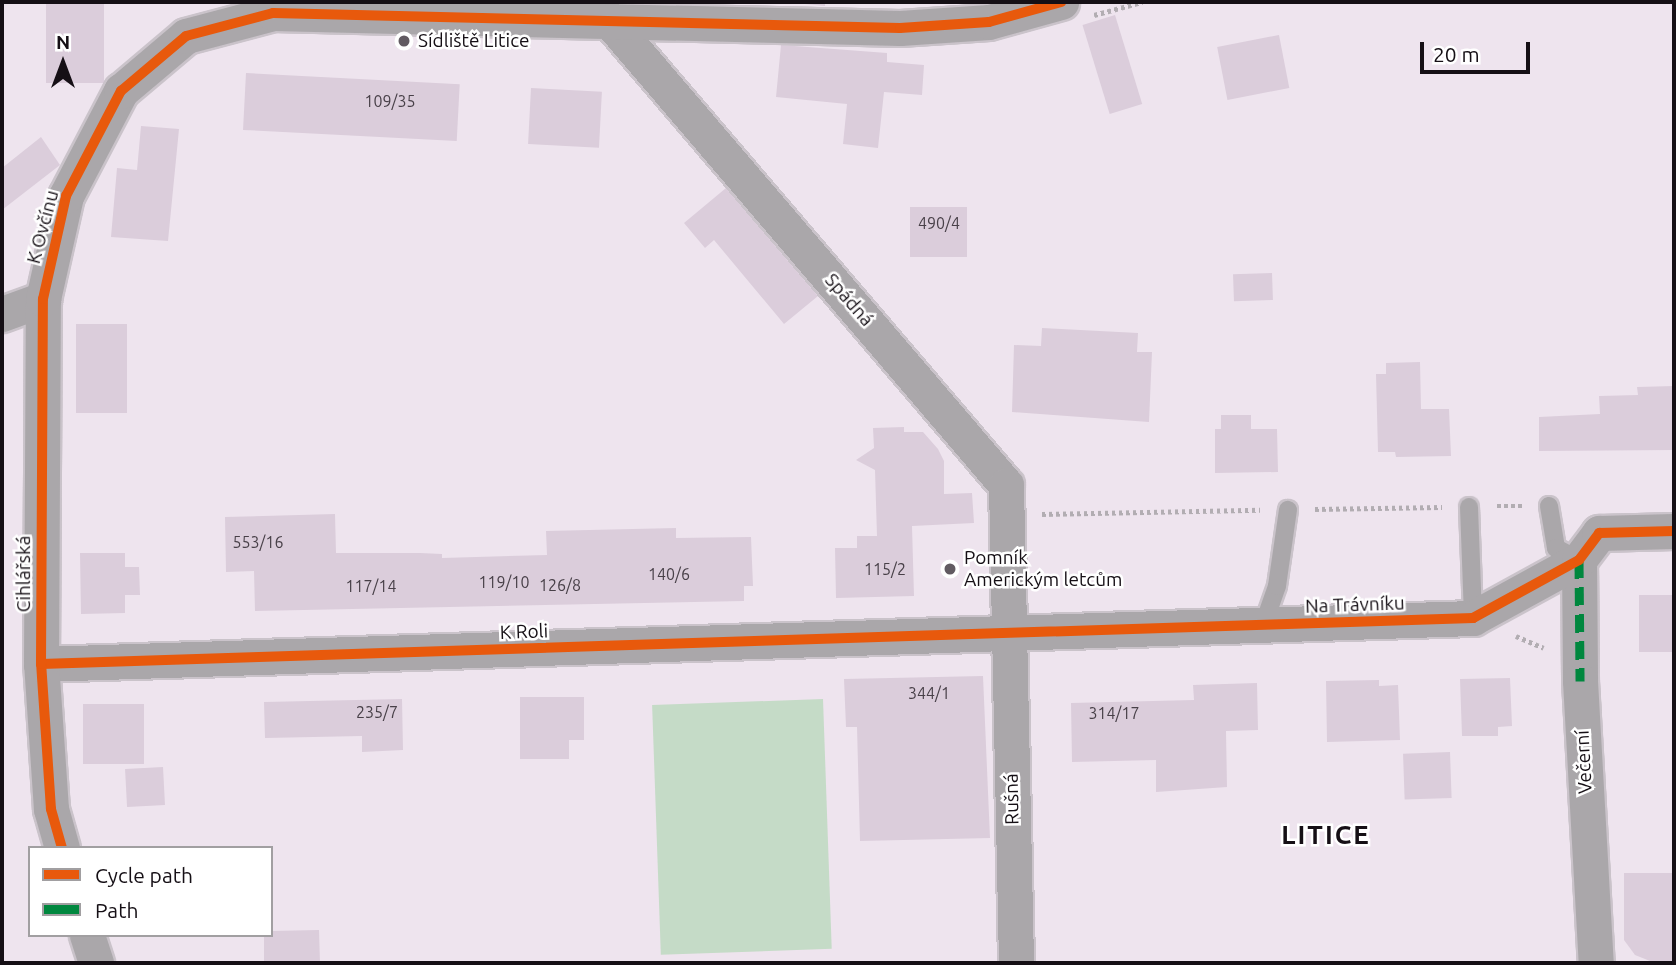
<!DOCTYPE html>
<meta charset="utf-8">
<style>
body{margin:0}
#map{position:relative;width:1676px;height:965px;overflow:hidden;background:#eee4ee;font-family:Ubuntu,sans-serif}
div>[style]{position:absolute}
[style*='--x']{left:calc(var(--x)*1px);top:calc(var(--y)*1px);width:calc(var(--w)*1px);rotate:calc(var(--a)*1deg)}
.green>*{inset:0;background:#c5dbc7;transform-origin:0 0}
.building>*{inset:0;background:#dbcddb;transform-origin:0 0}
.path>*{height:4.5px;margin-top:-2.25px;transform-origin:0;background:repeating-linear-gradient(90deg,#b2adb2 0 3.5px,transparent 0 7px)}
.roads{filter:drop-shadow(2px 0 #cac3ca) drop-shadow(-2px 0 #cac3ca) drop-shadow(0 2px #cac3ca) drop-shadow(0 -2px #cac3ca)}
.service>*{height:18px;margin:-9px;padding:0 9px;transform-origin:9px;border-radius:9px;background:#aaa7aa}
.minor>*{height:35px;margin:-17.5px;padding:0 17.5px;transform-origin:17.5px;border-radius:17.5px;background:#aaa7aa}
.quiet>*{height:9px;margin-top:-4.5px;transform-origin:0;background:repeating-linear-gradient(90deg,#00873e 0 18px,transparent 0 27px)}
.cycleway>*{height:10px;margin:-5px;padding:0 5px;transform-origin:5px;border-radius:5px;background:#e8590c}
.dots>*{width:19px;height:19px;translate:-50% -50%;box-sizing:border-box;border:4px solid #fff;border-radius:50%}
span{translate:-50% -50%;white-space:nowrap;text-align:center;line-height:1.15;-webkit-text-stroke:5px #fff;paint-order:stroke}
.number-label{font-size:16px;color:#484048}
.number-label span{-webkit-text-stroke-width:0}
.poi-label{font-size:19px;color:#150f15}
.left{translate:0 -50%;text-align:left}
.street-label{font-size:19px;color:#150f15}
.district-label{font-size:26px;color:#150f15;font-weight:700;letter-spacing:2px}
.frame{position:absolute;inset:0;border:4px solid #150f15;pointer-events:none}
.legend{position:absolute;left:28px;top:846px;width:245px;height:91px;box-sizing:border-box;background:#fff;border:2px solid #a19fa1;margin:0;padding:9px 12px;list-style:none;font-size:21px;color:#150f15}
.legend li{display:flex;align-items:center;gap:14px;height:35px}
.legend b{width:35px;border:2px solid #a19fa1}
.north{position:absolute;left:28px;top:28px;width:70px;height:70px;-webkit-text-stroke:5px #fff;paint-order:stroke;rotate:0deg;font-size:19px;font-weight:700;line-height:28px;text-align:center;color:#150f15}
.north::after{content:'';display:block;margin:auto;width:24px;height:32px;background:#150f15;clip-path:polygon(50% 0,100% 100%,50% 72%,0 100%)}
.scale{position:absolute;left:1420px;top:42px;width:110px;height:32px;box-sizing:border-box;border:4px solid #150f15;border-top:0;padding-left:9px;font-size:21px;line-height:24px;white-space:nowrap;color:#150f15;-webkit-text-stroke:5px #fff;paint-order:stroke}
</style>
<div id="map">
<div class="green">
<i style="left:823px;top:699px;width:250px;height:171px;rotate:88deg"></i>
</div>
<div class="building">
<i style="left:46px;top:2px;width:58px;height:81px"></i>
<i style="clip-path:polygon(785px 2px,825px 2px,825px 6px)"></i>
<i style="left:1115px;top:15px;width:93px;height:34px;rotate:73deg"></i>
<i style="left:1279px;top:35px;width:54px;height:63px;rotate:79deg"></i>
<i style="clip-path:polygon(781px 45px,887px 53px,887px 62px,924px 65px,922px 95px,884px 92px,878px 148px,843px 144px,847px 104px,776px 97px)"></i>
<i style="left:246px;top:73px;width:214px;height:57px;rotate:3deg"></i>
<i style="left:531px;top:88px;width:71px;height:56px;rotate:3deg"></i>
<i style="clip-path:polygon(141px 126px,179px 129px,168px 241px,111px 237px,117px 168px,137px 170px)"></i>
<i style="clip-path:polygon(41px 137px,60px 165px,2px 210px,2px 168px)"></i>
<i style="clip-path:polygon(726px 188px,818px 296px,784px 324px,714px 240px,705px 248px,684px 223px)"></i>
<i style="left:910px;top:207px;width:57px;height:50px"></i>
<i style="left:1272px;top:273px;width:27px;height:39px;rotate:88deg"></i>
<i style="left:76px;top:324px;width:51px;height:89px"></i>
<i style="clip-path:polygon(1042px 328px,1138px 333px,1137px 352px,1152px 352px,1149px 422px,1012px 412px,1014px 345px,1041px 346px)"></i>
<i style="clip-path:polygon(1420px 362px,1421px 409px,1449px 409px,1451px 456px,1396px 457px,1395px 452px,1378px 452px,1376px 374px,1386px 374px,1386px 363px)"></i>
<i style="clip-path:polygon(1674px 386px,1674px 450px,1539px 451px,1539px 417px,1600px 414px,1599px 396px,1638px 395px,1637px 387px)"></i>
<i style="clip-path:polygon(1221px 415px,1251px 415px,1251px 429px,1277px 429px,1278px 472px,1215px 473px,1215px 429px,1221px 429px)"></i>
<i style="clip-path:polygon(904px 427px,904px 432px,923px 432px,938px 449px,944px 461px,944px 494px,972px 493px,974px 523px,912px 526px,914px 596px,836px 598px,835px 548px,857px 548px,857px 536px,877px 536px,875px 470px,856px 460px,874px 448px,873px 428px)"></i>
<i style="clip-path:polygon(335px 514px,336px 553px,420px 553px,442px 554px,442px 558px,547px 555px,546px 531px,676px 528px,676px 538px,751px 537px,753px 586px,744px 586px,744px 601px,255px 611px,254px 571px,226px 572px,225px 517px)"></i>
<i style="clip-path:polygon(80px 553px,125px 553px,125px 567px,139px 567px,140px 595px,125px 595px,125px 613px,81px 614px)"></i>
<i style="left:1674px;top:595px;width:57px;height:35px;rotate:90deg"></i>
<i style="clip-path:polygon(983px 676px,990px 838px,860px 841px,857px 727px,846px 727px,844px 679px)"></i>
<i style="clip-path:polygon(1510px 678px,1512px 726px,1498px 727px,1498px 736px,1462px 736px,1460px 679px)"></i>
<i style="clip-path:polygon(1379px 680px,1379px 686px,1398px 685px,1400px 740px,1327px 742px,1326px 681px)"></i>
<i style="clip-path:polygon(1257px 683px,1258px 730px,1226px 731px,1227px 787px,1156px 792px,1156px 760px,1072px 762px,1071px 703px,1194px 700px,1193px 685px)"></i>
<i style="clip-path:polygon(520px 697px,584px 697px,584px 740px,569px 740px,569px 759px,520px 759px)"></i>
<i style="clip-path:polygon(402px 699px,403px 750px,362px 752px,362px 736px,265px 738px,264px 702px)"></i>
<i style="left:83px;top:704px;width:61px;height:60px"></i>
<i style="left:1450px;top:752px;width:46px;height:47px;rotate:88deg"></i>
<i style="left:163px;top:767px;width:38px;height:38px;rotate:87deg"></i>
<i style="clip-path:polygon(1624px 873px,1674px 873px,1674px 963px,1655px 963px,1635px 955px,1624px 940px)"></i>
<i style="clip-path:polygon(319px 930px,320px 963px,264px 963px,264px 935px,271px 935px,271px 931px)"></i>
</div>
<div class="path">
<i style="--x:1094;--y:15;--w:50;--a:-15.2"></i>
<i style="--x:1497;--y:506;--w:26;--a:0"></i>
<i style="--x:1315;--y:509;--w:127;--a:-0.9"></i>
<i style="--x:1042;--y:514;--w:218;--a:-1.1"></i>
<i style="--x:1516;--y:636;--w:30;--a:23"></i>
</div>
<div class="roads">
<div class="service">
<i style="--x:1549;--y:506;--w:43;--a:80.5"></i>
<i style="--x:1556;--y:548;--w:26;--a:28"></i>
<i style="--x:1469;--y:507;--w:111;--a:87.9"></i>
<i style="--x:1263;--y:626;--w:42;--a:-70.7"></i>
<i style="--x:1277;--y:586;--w:77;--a:-81.8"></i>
</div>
<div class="minor">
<i style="--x:601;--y:11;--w:623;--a:49.49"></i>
<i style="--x:1006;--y:485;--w:478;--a:88.8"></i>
<i style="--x:2;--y:314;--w:44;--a:-20.1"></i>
<i style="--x:1579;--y:560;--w:121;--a:89.5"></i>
<i style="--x:1580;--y:681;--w:282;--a:86.8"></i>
<i style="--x:41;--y:664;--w:1433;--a:-1.84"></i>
<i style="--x:1473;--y:618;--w:121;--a:-28.7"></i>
<i style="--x:1579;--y:560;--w:34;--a:-53"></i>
<i style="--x:1599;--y:533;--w:75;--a:-1.5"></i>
<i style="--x:62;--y:848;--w:41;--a:-105.8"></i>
<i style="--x:51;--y:809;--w:145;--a:-93.9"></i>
<i style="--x:41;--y:664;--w:365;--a:-89.7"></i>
<i style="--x:43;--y:299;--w:106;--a:-77.4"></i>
<i style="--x:66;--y:196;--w:119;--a:-62.4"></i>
<i style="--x:121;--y:91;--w:85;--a:-40.2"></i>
<i style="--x:186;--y:36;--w:90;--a:-14.8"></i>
<i style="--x:273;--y:13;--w:627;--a:1.37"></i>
<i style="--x:900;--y:28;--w:89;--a:-3.9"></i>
<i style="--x:989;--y:22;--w:75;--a:-15.5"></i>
<i style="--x:87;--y:935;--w:29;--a:72"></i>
</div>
</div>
<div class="quiet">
<i style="--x:1579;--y:560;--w:121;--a:89.5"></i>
</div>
<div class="cycleway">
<i style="--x:41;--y:664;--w:1433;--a:-1.84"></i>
<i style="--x:1473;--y:618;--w:121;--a:-28.7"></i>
<i style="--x:1579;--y:560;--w:34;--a:-53"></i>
<i style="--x:1599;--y:533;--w:75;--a:-1.5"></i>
<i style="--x:62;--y:848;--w:41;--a:-105.8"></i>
<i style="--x:51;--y:809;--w:145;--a:-93.9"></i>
<i style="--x:41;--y:664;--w:365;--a:-89.7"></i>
<i style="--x:43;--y:299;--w:106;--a:-77.4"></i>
<i style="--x:66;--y:196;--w:119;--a:-62.4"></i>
<i style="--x:121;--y:91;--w:85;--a:-40.2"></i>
<i style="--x:186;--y:36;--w:90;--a:-14.8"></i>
<i style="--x:273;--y:13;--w:627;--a:1.37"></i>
<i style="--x:900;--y:28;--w:89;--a:-3.9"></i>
<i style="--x:989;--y:22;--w:75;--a:-15.5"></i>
</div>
<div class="dots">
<i style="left:404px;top:41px;background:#615a61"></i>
<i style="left:950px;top:569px;background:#615a61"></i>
</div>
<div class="number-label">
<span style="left:390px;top:101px">109/35</span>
<span style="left:939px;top:223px">490/4</span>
<span style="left:258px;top:542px">553/16</span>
<span style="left:885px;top:569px">115/2</span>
<span style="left:669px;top:574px">140/6</span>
<span style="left:504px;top:582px">119/10</span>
<span style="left:560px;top:585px">126/8</span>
<span style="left:371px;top:586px">117/14</span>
<span style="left:929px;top:693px">344/1</span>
<span style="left:377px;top:712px">235/7</span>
<span style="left:1114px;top:713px">314/17</span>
</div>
<div class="poi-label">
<span class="left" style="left:418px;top:41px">Sídliště Litice</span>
<span class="left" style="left:964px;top:569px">Pomník<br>Americkým letcům</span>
</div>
<div class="street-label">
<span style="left:43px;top:227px;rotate:-75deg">K Ovčínu</span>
<span style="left:849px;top:300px;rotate:49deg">Spádná</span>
<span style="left:24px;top:574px;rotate:-90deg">Cihlářská</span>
<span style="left:1355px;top:605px;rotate:-2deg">Na Trávníku</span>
<span style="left:524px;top:632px;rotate:-2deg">K Roli</span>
<span style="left:1584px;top:762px;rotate:-93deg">Večerní</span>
<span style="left:1012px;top:799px;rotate:-91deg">Rušná</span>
</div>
<div class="district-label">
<span style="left:1326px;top:835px">LITICE</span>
</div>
<div class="frame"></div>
<ul class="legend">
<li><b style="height:9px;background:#e8590c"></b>Cycle path</li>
<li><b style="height:9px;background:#00873e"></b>Path</li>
</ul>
<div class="north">N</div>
<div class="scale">20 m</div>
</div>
